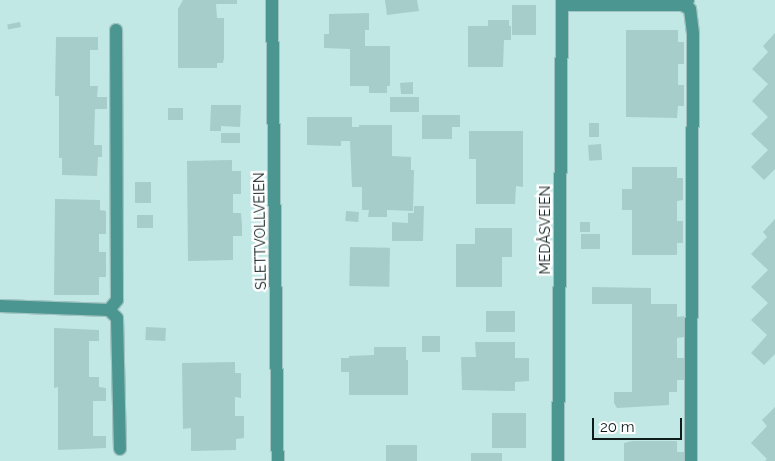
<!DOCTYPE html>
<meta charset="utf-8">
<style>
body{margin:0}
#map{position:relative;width:775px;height:461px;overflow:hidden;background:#c1e8e5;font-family:Raleway,sans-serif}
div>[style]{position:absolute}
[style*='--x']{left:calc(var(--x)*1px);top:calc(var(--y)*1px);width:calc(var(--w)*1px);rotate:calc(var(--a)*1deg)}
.building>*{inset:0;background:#a7cdca;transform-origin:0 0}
.roads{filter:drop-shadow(1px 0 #a1c3c1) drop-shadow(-1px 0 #a1c3c1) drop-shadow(0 1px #a1c3c1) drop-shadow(0 -1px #a1c3c1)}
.street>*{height:12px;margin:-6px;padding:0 6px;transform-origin:6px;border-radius:6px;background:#4c9691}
span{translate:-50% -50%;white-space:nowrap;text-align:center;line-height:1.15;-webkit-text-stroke:5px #fff;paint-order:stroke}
.street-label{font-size:14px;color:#0e1d1c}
.scale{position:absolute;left:592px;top:418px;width:90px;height:22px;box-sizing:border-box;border:2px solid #0e1d1c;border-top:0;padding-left:6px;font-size:15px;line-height:18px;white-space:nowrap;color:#0e1d1c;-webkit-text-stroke:4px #fff;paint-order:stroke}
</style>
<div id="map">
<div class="building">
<i style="clip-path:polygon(183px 0,237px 0,237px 4px,216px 4px,217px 18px,224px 18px,224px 58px,223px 63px,217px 63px,217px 68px,178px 68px,178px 9px)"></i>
<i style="clip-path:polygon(385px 0,417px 0,419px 11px,387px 15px)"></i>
<i style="left:512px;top:5px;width:24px;height:30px"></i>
<i style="clip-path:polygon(369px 13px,369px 30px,365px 30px,365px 46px,390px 46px,390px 86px,387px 86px,387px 93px,369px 93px,369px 86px,350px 86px,350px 49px,324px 48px,324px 34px,329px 34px,329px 14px)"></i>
<i style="clip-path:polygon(488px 20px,509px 20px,509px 26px,511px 26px,511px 40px,504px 40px,503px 67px,468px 67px,468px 26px,488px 26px)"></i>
<i style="left:20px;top:22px;width:5px;height:13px;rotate:79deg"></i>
<i style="clip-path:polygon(626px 30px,678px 30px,678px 42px,684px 42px,684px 64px,678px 64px,678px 85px,684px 85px,684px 106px,678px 106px,677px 118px,626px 117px)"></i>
<i style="clip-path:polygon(775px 33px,775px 169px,764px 180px,751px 167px,768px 150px,751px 134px,768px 117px,752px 101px,768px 84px,752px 69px,768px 52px,763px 46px)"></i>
<i style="clip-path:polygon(56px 37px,98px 37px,98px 50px,90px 50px,90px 86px,98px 86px,97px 97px,107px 97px,107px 109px,95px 109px,94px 145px,102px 145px,102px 157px,98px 157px,97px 176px,62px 175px,62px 158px,59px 158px,59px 96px,55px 96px)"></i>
<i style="clip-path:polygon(413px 82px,413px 94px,401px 94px,400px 83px)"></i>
<i style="left:419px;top:97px;width:15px;height:29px;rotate:90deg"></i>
<i style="clip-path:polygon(211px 105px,241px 105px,240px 127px,221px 126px,221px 131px,210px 131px)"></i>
<i style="left:168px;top:108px;width:15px;height:12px"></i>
<i style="clip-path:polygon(422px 115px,460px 115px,460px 127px,452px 127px,452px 139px,422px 139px)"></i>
<i style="clip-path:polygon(307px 117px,352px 117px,352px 127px,359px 127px,359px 125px,392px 125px,392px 156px,411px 157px,411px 170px,414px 170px,413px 211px,387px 210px,387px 217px,368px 217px,369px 210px,362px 210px,362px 187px,352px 187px,350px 141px,341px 141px,341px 146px,307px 145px)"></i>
<i style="left:589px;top:123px;width:10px;height:14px"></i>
<i style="clip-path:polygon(469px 131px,523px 131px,523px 187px,516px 186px,515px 204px,476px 204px,476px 159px,469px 159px)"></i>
<i style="left:240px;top:133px;width:10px;height:19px;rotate:90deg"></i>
<i style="left:601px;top:144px;width:16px;height:13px;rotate:86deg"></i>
<i style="clip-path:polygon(232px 160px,232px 171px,241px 171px,241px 194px,233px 194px,233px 213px,241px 213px,242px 225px,242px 236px,233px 236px,233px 260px,188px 261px,187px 161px)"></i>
<i style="clip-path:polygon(632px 167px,677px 167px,677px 178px,683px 178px,683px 200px,677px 201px,677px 221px,683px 221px,683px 243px,677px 243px,677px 255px,632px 255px,632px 210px,622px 210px,622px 189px,632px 189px)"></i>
<i style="left:135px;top:182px;width:16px;height:21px"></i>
<i style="clip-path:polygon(55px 199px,100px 200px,100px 210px,106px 211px,106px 234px,99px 234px,99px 252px,106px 252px,106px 277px,99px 277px,99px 295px,54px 295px)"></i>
<i style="clip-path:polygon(414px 206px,424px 206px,423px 241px,392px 241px,392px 222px,408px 223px,408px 213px,414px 213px)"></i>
<i style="left:346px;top:211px;width:13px;height:10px;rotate:4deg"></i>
<i style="left:137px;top:215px;width:16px;height:13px"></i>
<i style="clip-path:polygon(775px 219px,775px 354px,764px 365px,751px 353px,767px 335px,751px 320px,768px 303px,751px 287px,768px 270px,751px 254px,767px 237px,763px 232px)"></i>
<i style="left:580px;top:222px;width:10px;height:10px"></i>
<i style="clip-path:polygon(475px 228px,512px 228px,512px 257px,502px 257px,502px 287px,456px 287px,456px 244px,475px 244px)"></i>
<i style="left:600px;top:234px;width:15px;height:19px;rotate:90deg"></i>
<i style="left:350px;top:247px;width:40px;height:39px;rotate:1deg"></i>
<i style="clip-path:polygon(592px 287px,651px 288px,651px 304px,677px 304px,677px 317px,684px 316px,684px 337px,677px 338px,677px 358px,684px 358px,684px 380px,677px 380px,677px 392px,669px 392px,669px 405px,617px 408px,614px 403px,614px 392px,632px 392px,632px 304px,592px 304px)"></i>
<i style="left:515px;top:311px;width:21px;height:29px;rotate:90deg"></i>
<i style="left:146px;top:327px;width:20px;height:13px;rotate:3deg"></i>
<i style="clip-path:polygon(54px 328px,99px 330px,99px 341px,89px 341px,89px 377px,99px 377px,99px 387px,106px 388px,106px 401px,93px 401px,93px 436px,106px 436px,106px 448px,58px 450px,58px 387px,54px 388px)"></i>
<i style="left:422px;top:336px;width:18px;height:16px"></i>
<i style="clip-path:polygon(475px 342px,515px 342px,515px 358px,529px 358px,529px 381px,515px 382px,515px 391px,462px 390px,461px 357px,476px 357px)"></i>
<i style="clip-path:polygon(374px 347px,406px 347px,406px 360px,408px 360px,408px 395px,349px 395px,349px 372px,341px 372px,341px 358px,349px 358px,349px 356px,374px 355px)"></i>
<i style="clip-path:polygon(235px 362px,235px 373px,241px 373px,241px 398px,235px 397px,235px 416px,244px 416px,244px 438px,236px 439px,236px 450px,191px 451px,191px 428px,183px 429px,182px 363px)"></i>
<i style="clip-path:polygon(775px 407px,775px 461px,765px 461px,767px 459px,751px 443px,767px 426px,762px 420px)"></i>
<i style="left:492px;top:413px;width:34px;height:35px"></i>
<i style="clip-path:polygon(632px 441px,677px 441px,677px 452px,684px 452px,684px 461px,624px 461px,624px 443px)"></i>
<i style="left:386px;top:445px;width:31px;height:16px"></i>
<i style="left:471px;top:453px;width:31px;height:8px"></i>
</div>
<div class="roads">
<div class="street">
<i style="--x:272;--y:0;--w:461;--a:89.3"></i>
<i style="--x:562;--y:5;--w:120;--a:0"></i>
<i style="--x:682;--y:5;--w:8;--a:-40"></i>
<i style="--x:682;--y:5;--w:9;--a:27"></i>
<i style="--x:690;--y:9;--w:25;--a:83"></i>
<i style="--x:693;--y:34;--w:427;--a:90.3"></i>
<i style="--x:0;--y:306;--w:109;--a:2.1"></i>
<i style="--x:109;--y:310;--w:13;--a:-51"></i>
<i style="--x:117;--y:300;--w:270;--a:-90.2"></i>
<i style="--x:109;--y:310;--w:11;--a:45"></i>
<i style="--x:117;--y:318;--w:131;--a:88.7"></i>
<i style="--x:558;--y:461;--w:461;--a:-89.5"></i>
</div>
</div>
<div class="street-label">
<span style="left:545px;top:230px;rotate:-90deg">MEDÅSVEIEN</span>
<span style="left:260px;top:231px;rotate:-91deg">SLETTVOLLVEIEN</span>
</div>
<div class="scale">20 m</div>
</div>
